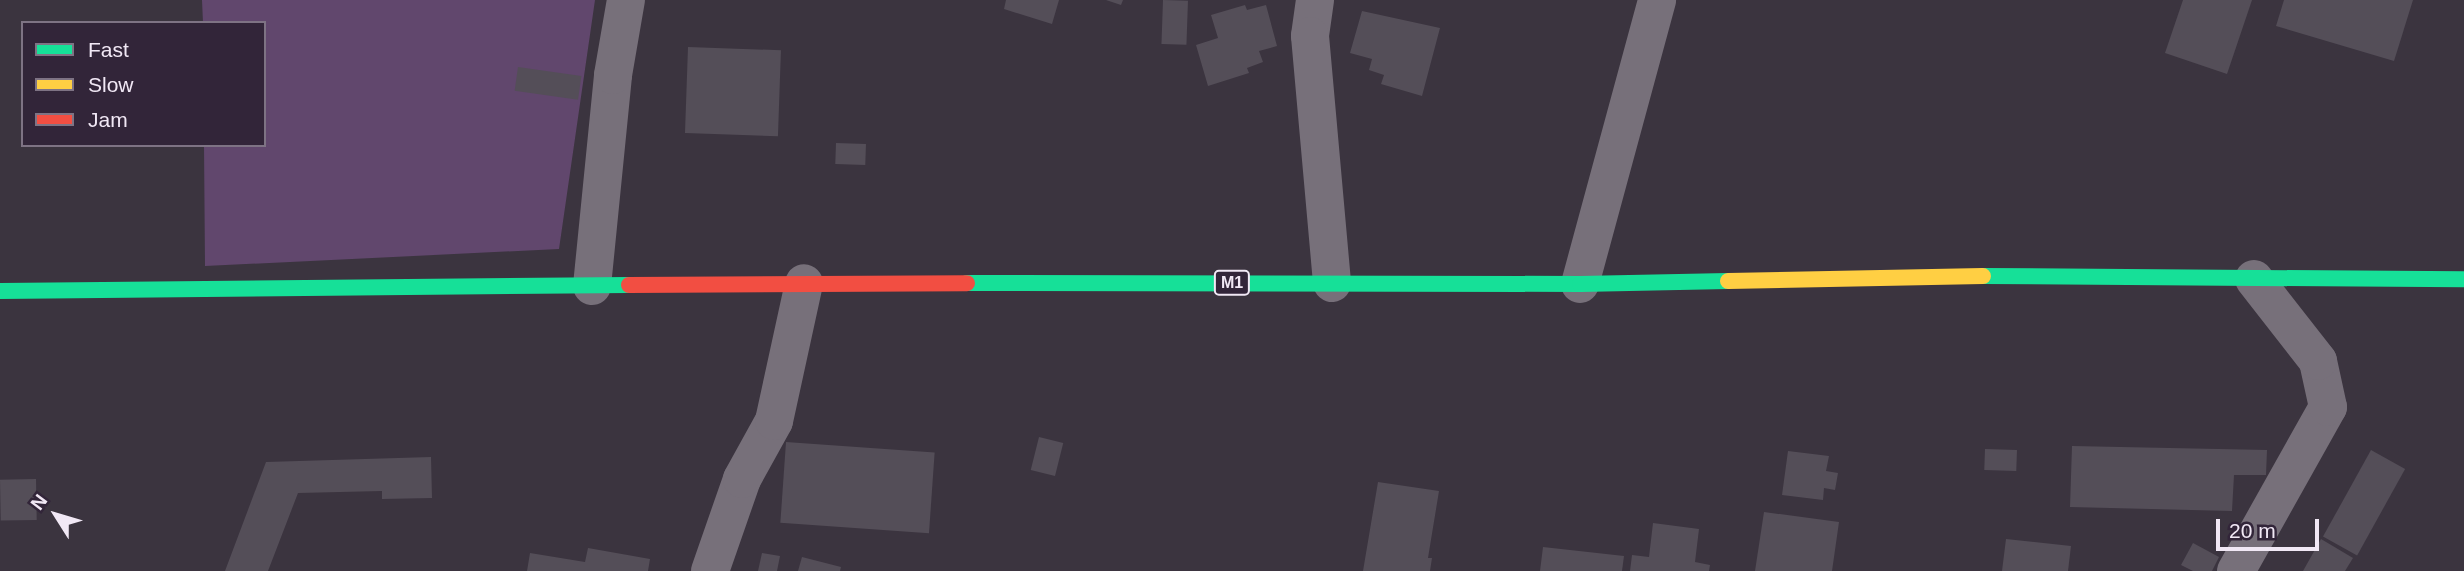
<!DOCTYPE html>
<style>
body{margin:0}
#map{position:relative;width:2464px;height:571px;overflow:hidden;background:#3b343f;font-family:Arial,sans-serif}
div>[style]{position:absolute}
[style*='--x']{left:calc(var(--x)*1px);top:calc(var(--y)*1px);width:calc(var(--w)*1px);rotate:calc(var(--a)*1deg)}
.green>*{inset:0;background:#61476d}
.building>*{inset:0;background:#544e58;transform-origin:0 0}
.street>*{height:38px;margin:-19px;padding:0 19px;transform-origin:19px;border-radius:19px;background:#77707a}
.fast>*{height:16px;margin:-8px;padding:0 8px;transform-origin:8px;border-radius:8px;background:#16e098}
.slow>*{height:16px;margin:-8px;padding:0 8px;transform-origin:8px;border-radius:8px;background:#ffcf43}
.jam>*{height:16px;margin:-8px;padding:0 8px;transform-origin:8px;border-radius:8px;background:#f24e42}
span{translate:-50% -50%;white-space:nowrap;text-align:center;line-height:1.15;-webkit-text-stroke:5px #322539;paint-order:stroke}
.shield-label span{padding:2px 5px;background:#322539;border:2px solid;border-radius:5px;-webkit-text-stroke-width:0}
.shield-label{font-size:16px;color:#f1e8f5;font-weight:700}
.legend{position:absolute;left:21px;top:21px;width:245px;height:126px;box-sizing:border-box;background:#322539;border:2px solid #7e7384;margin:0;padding:9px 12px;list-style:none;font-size:21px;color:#f1e8f5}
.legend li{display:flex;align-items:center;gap:14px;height:35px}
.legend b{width:35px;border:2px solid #7e7384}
.north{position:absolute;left:21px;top:480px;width:70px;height:70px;-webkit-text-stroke:5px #322539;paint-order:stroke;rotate:307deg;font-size:19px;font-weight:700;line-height:28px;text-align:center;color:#f1e8f5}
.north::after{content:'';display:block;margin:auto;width:24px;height:32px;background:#f1e8f5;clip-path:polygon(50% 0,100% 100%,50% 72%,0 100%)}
.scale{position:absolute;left:2216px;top:519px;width:103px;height:32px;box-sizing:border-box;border:4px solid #f1e8f5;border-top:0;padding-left:9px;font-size:21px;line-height:24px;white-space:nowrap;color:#f1e8f5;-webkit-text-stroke:5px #322539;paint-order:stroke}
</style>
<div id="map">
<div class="green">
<i style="clip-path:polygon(202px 0,595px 0,559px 249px,205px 266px,204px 145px,264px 145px,264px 23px,203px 23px)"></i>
</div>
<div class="building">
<i style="clip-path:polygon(1006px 0,1059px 0,1052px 24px,1004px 9px)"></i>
<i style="clip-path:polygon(1106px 0,1123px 0,1121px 5px)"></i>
<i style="left:1163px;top:0;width:25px;height:44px;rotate:2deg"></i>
<i style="clip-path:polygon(2183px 0,2252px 0,2227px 74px,2165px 53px)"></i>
<i style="clip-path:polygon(2284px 0,2413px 0,2394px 61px,2276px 26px)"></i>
<i style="clip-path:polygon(1245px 5px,1247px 10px,1266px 5px,1277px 46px,1259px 51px,1263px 62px,1247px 68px,1249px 73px,1208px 86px,1196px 45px,1218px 38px,1211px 15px)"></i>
<i style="clip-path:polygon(1362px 11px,1440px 28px,1422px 96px,1381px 84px,1384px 75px,1369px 70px,1372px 59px,1350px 53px)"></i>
<i style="left:688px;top:47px;width:93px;height:86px;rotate:2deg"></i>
<i style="left:518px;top:67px;width:64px;height:24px;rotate:8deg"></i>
<i style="left:836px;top:143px;width:30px;height:21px;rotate:2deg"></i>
<i style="left:1039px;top:437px;width:25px;height:34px;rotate:14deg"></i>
<i style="left:786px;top:442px;width:149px;height:81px;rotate:4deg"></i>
<i style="clip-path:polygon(2072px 446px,2267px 450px,2266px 475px,2234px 475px,2232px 511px,2070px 507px)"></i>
<i style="left:1985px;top:449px;width:32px;height:21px;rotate:2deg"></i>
<i style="left:2371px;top:450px;width:39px;height:99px;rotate:29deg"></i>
<i style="clip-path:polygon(1788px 451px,1829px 456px,1826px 471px,1838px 473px,1835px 490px,1824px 488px,1823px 500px,1782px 495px)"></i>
<i style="clip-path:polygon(431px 457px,432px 498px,382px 499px,382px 491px,298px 493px,268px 571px,225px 571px,266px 462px)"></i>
<i style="left:36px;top:479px;width:41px;height:36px;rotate:89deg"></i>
<i style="clip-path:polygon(1378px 482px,1439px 491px,1428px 558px,1432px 558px,1430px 571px,1363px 571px)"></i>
<i style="clip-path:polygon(1764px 512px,1839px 522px,1832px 571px,1755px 571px)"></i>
<i style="clip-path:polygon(1653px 523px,1699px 529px,1695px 562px,1710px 565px,1709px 571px,1630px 571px,1632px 555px,1649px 557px)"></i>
<i style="clip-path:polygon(2006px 539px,2071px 546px,2068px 571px,2002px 571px)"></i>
<i style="clip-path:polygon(2321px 539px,2353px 558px,2345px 571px,2303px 571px)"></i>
<i style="clip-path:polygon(2193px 543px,2219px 557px,2212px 571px,2193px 571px,2181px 565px)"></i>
<i style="clip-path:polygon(1543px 547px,1624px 556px,1622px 571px,1540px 571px)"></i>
<i style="clip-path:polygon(588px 548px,650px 559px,648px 571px,527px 571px,530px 553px,585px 562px)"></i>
<i style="clip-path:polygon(762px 553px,780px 556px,777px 571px,758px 571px)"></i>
<i style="clip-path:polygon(802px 557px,841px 567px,840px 571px,798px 571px)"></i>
</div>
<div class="street">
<i style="--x:1315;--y:0;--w:36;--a:98"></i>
<i style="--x:1310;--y:36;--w:248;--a:84.9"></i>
<i style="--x:1580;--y:284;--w:294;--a:-74.8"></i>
<i style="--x:592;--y:286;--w:212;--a:-84.3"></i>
<i style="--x:613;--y:75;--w:76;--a:-80.2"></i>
<i style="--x:710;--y:571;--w:97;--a:-70.8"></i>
<i style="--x:742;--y:479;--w:66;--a:-61.1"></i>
<i style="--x:774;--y:421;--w:141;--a:-77.7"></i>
<i style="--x:2236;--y:571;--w:188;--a:-60.7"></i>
<i style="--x:2328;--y:407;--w:47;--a:-102.3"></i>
<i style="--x:2318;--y:361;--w:104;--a:-128"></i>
</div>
<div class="fast">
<i style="--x:1983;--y:276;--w:481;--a:0.4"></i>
<i style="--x:967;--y:283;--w:613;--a:0.09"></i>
<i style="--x:1580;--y:284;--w:148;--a:-1.2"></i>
<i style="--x:0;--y:291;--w:629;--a:-0.55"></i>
</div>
<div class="slow">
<i style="--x:1728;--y:281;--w:255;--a:-1.1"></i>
</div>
<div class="jam">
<i style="--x:629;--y:285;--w:338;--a:-0.3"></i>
</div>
<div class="shield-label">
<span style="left:1232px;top:283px">M1</span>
</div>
<ul class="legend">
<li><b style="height:9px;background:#16e098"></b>Fast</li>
<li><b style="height:9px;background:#ffcf43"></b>Slow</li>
<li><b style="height:9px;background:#f24e42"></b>Jam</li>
</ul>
<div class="north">N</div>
<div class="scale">20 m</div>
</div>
